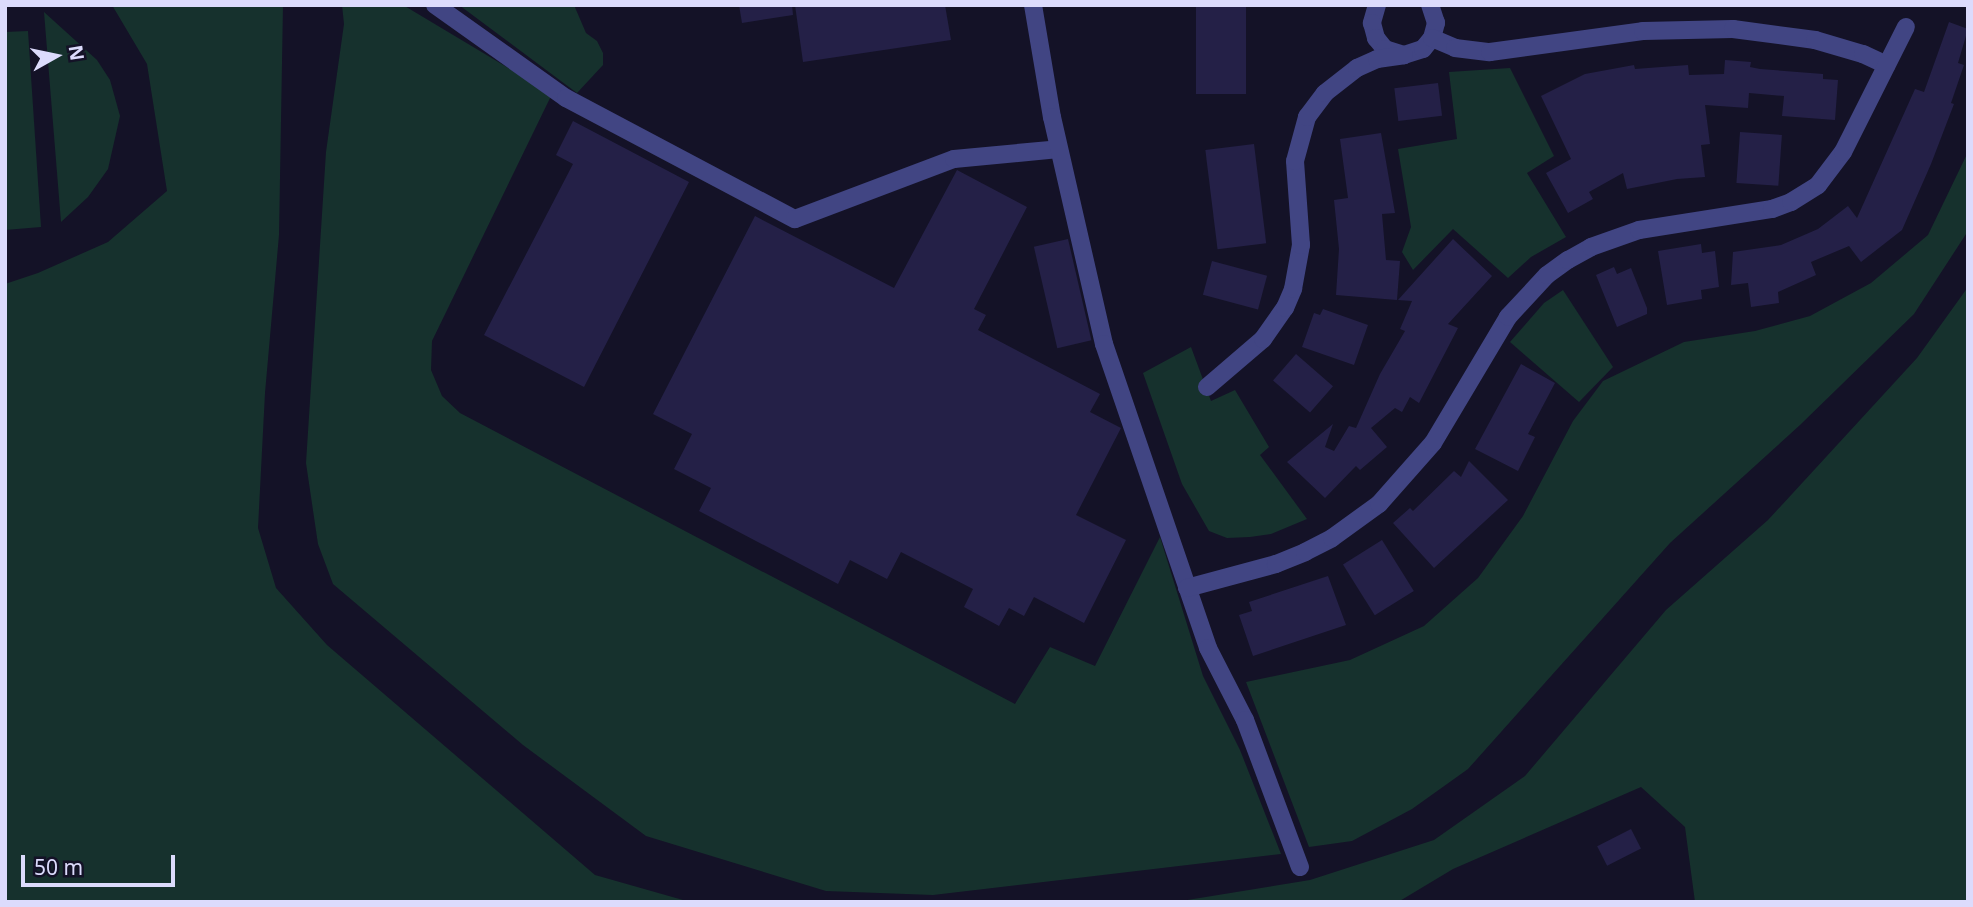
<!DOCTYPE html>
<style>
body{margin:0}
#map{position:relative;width:1973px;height:907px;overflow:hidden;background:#141227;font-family:"Noto Sans",sans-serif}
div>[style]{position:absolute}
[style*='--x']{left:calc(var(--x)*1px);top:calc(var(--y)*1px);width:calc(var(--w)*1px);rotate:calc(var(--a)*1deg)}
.green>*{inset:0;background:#16312d}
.building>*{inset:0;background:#242047;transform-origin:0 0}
.minor>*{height:18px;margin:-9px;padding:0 9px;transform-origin:9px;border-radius:9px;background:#414583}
span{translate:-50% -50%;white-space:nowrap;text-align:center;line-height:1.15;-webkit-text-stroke:5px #141227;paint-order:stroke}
.frame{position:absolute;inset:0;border:7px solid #dcdbfc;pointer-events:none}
.north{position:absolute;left:21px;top:21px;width:70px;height:70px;-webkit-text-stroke:5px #141227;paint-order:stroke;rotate:81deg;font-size:19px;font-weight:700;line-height:28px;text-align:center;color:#dcdbfc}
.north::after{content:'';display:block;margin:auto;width:24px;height:32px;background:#dcdbfc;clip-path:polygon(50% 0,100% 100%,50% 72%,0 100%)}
.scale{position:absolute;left:21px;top:855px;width:154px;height:32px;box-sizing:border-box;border:4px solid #dcdbfc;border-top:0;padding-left:9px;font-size:21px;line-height:24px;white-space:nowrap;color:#dcdbfc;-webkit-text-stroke:5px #141227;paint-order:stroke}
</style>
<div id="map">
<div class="green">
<i style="clip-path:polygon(112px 5px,283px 5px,279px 235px,265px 393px,258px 528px,276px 588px,327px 645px,595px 875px,690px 902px,5px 902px,5px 284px,38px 273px,108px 242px,167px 191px,147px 64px)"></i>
<i style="clip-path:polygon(342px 5px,403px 5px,552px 94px,432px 341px,431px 370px,442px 396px,460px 413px,1015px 704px,1050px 647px,1095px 666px,1160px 537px,1203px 676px,1240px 750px,1281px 854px,933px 895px,826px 891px,646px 836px,523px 745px,333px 584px,318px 544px,306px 463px,326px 152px,344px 24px)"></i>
<i style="clip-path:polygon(459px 5px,574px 5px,586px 33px,597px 41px,603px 53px,603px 65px,577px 93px)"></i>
<i style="clip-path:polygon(44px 12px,97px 60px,110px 80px,120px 116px,108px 169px,88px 197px,61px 222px)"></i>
<i style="clip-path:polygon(28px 31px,41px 227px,5px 230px,5px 32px)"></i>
<i style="clip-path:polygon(1510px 68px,1554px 156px,1527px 173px,1566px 237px,1531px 257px,1508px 278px,1453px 229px,1413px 270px,1402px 252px,1411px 227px,1398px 149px,1457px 139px,1449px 72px)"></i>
<i style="clip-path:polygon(1968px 152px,1968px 231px,1914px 314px,1800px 425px,1670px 543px,1468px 769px,1412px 809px,1352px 841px,1309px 847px,1246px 682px,1350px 660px,1424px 626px,1478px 578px,1523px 516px,1573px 421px,1603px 381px,1684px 342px,1755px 331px,1810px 316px,1871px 283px,1928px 235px)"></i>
<i style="clip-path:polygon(1968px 287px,1968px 902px,1695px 902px,1685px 827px,1641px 787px,1453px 869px,1398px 902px,1175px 902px,1310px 880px,1434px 840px,1525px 776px,1666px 610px,1768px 520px,1917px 358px)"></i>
<i style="clip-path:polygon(1563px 290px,1613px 367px,1579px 402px,1510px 342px,1544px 303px)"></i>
<i style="clip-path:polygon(1191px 347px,1211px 401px,1235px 390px,1269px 447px,1260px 455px,1307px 519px,1271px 534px,1250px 537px,1227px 538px,1209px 531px,1182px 484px,1143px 373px)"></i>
</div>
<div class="building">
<i style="clip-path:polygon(739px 5px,792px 5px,793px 15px,742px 23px)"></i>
<i style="clip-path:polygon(795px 5px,945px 5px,951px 40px,803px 62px)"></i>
<i style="left:1196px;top:5px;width:50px;height:89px"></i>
<i style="clip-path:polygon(1949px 22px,1968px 29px,1958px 63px,1964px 65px,1951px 103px,1954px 104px,1931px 164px,1902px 230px,1861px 262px,1849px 246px,1811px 262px,1816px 275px,1778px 292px,1779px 303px,1751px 307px,1748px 283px,1731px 285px,1733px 252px,1781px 245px,1818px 229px,1848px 206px,1857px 218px,1915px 89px,1924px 92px)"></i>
<i style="clip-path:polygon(1725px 60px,1751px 62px,1750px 67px,1760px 69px,1823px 74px,1823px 79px,1838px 80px,1835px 120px,1782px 116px,1784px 96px,1749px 93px,1748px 108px,1705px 105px,1710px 144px,1701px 145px,1705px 177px,1677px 179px,1627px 189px,1623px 173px,1589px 192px,1593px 199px,1568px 213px,1546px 173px,1571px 159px,1541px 96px,1585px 74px,1634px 65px,1635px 69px,1688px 65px,1689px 75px,1724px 74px)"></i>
<i style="left:1438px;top:83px;width:33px;height:44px;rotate:83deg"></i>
<i style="clip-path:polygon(573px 121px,689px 182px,584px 387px,484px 335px,573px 164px,556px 155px)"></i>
<i style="left:1740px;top:132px;width:42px;height:51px;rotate:4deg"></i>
<i style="clip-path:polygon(1381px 133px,1395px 213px,1382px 214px,1386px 260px,1400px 261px,1397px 300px,1336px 295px,1339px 249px,1334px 200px,1348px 198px,1340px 139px)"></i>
<i style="left:1254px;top:144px;width:100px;height:49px;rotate:83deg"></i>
<i style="clip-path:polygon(957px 170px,1027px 207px,974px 309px,986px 315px,978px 330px,1100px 394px,1090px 412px,1121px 428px,1076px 515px,1126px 540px,1084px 623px,1034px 597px,1024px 616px,1009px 608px,999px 626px,964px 607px,973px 589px,901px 552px,887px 579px,850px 560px,838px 584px,699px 511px,711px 488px,674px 469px,692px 434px,653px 414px,755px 216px,894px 288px)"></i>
<i style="left:1068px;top:239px;width:104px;height:35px;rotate:77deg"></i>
<i style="clip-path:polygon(1453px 239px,1492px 276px,1448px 324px,1458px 328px,1419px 403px,1410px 397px,1402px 412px,1395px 408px,1371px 428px,1387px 447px,1360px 470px,1356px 466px,1325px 498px,1287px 462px,1333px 424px,1325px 447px,1334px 451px,1349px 426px,1356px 428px,1380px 374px,1405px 331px,1400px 329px,1412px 301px,1398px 300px)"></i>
<i style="clip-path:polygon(1701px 244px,1702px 253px,1715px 251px,1719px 287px,1701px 290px,1702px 299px,1667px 305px,1658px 251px)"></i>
<i style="left:1212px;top:261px;width:57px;height:35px;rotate:15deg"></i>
<i style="clip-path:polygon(1614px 267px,1617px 274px,1631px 268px,1647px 308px,1647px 314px,1617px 327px,1596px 275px)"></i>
<i style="clip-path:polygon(1323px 309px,1368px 325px,1354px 365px,1302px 347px,1314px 313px,1320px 315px)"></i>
<i style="left:1296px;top:354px;width:49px;height:35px;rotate:41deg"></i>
<i style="clip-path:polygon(1521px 364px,1555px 383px,1528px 434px,1535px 437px,1518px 471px,1475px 449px)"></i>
<i style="clip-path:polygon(1469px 461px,1508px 500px,1434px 568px,1393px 523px,1410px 508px,1413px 511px,1454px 471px,1461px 477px)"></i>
<i style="left:1382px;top:540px;width:60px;height:46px;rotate:58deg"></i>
<i style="clip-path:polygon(1328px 576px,1346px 625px,1253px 656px,1239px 615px,1252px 611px,1249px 602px)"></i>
<i style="left:1631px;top:829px;width:22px;height:38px;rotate:63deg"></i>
</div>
<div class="minor">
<i style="--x:435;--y:5;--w:161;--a:35.4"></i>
<i style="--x:566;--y:98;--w:259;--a:27.9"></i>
<i style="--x:795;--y:219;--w:170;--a:-20.7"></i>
<i style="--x:954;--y:159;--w:105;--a:-5.4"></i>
<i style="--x:1033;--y:5;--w:114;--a:80.4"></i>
<i style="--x:1052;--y:117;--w:233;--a:77.1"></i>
<i style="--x:1104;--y:344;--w:321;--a:71.1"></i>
<i style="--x:1208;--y:648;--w:81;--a:62.8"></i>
<i style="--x:1245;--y:720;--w:157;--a:69.5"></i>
<i style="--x:1377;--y:5;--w:19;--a:106"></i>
<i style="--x:1372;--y:23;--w:16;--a:75"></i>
<i style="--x:1376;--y:38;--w:14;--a:51"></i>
<i style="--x:1385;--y:49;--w:20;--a:18"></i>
<i style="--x:1404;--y:55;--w:20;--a:-18"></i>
<i style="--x:1423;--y:49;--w:14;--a:-51"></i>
<i style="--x:1432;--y:38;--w:16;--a:-75"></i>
<i style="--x:1436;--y:23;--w:19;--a:-108"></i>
<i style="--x:1432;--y:38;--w:25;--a:23"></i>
<i style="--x:1455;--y:48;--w:35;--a:7"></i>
<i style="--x:1490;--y:52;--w:154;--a:-7.8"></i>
<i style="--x:1643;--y:31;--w:90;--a:-1.3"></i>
<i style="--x:1733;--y:29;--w:83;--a:7.6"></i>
<i style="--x:1815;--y:40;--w:50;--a:16.3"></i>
<i style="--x:1863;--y:54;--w:26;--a:25"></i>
<i style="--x:1207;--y:387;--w:74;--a:-40.6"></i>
<i style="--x:1263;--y:339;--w:38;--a:-55"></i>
<i style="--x:1285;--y:308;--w:21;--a:-67"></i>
<i style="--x:1293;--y:289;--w:45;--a:-79.7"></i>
<i style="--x:1301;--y:245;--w:84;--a:-94.1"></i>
<i style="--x:1295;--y:161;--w:46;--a:-74.7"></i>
<i style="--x:1307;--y:117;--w:30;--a:-53"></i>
<i style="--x:1325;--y:93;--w:41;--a:-38"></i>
<i style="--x:1357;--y:68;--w:22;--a:-24"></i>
<i style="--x:1377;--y:59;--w:27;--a:-8"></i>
<i style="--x:1187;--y:588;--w:92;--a:-15.1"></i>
<i style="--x:1276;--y:564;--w:31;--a:-22"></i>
<i style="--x:1305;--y:552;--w:30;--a:-27"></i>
<i style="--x:1332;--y:538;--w:58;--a:-35.9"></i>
<i style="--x:1379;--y:504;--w:81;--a:-48.5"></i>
<i style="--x:1433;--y:443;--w:147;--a:-59.2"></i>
<i style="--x:1508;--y:317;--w:57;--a:-47.1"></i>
<i style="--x:1547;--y:275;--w:26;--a:-36"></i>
<i style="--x:1568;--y:260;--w:26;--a:-29"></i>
<i style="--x:1591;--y:247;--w:51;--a:-19.5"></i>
<i style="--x:1639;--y:230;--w:135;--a:-9"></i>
<i style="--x:1772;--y:209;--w:20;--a:-20"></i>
<i style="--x:1791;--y:202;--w:32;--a:-32"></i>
<i style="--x:1818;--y:185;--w:41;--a:-52.9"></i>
<i style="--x:1843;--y:152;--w:140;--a:-63.3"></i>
</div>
<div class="frame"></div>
<div class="north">N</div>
<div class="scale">50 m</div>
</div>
